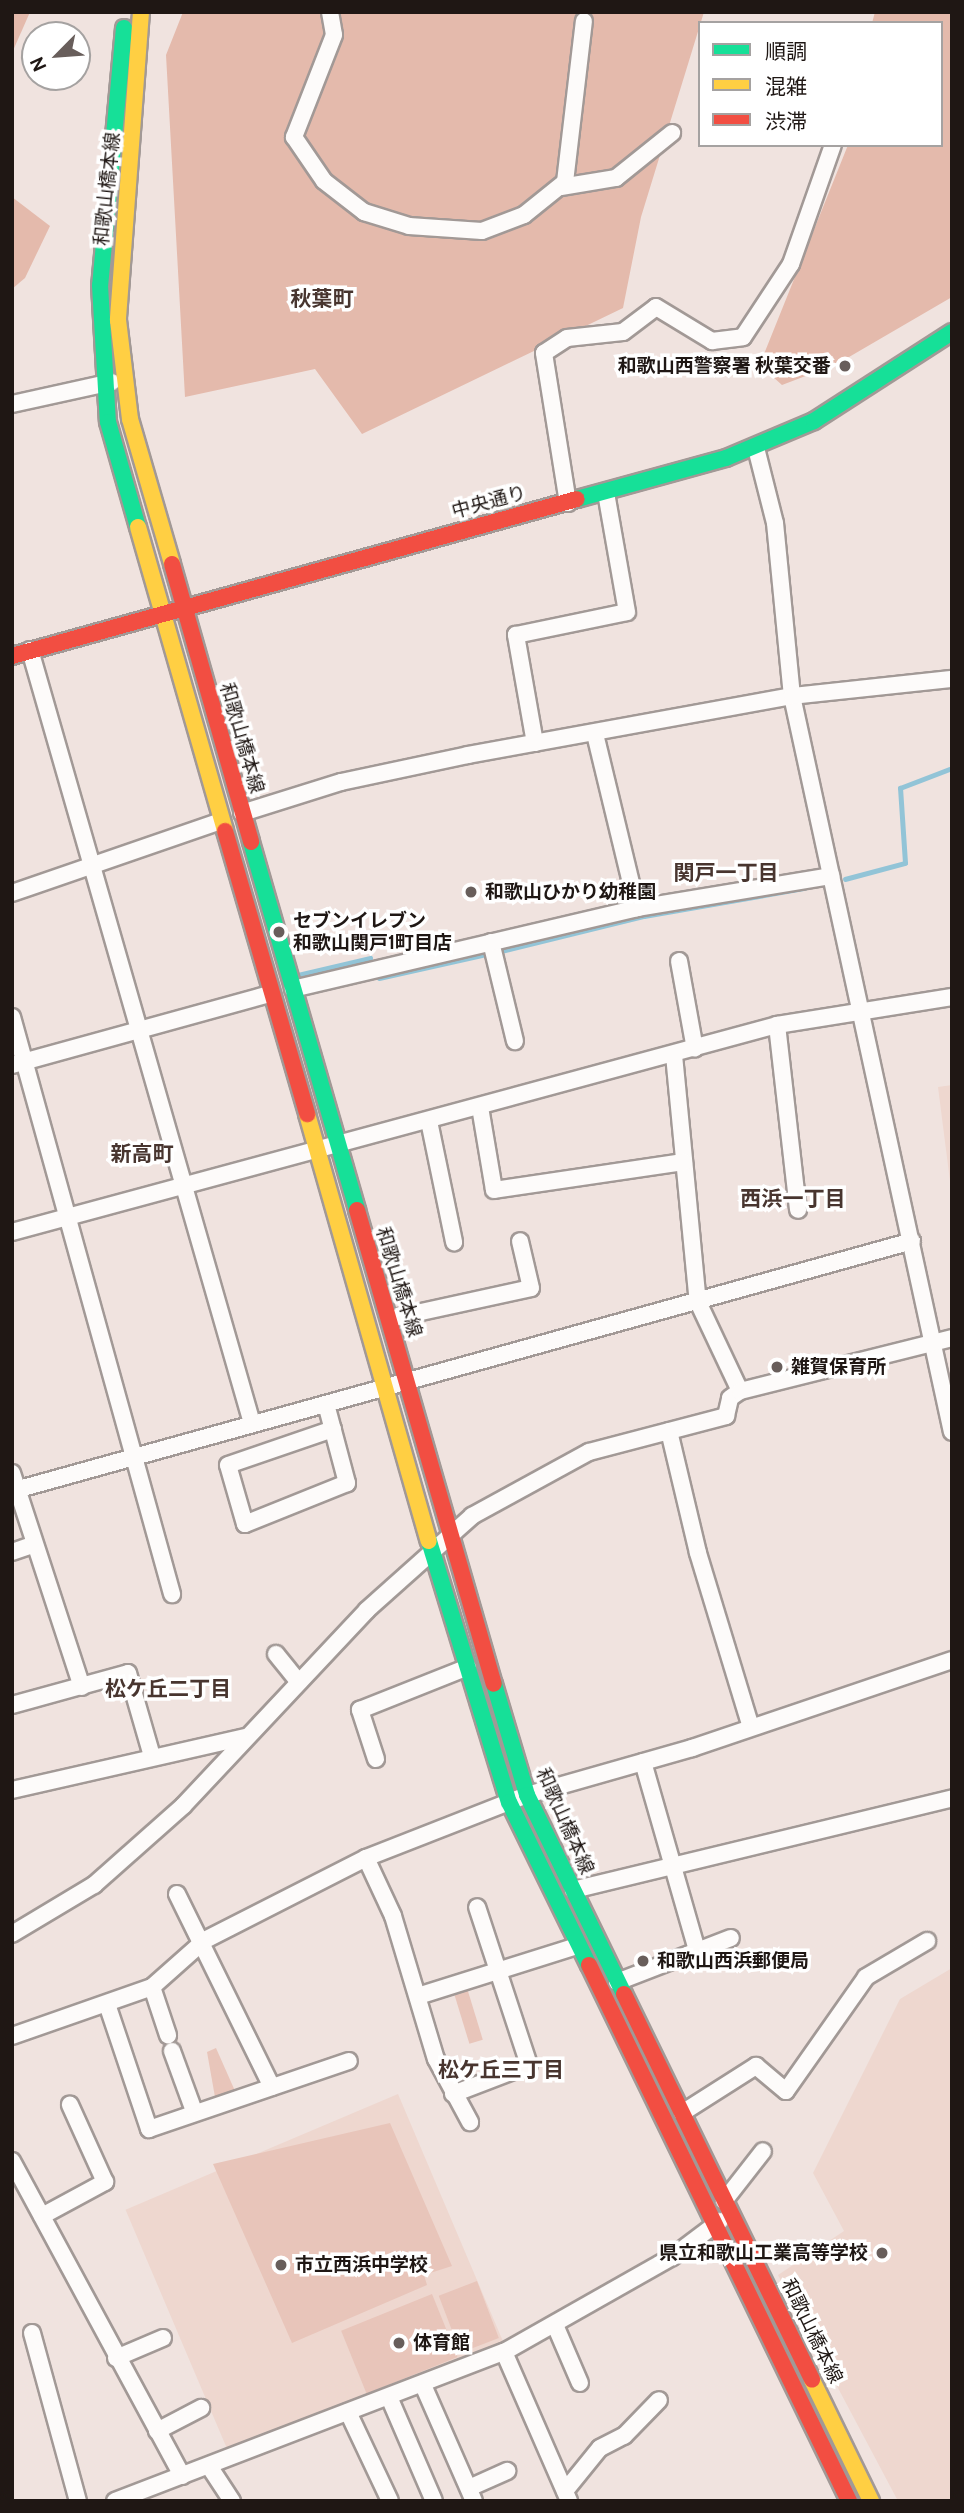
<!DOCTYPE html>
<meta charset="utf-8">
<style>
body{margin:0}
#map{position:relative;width:964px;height:2513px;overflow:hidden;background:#f0e3df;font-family:Cabin,"Noto Sans JP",sans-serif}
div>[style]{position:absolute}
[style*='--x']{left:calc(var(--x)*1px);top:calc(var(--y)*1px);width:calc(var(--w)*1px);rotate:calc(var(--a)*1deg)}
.built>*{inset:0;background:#eed7cf;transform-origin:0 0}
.green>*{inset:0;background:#e8c5ba;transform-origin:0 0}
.forest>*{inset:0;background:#e4baac}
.stream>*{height:4.5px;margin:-2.25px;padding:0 2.25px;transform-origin:2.25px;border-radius:2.25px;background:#92c4d7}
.roads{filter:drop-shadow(2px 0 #a29996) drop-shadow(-2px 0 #a29996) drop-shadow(0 2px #a29996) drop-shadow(0 -2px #a29996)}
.street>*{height:16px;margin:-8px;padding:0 8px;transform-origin:8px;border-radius:8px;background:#fdfbfa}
.fast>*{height:16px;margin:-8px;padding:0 8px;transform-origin:8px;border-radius:8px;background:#16e098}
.slow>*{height:16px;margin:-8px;padding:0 8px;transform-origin:8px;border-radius:8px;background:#ffcf43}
.jam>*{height:16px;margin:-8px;padding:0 8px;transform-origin:8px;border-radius:8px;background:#f24e42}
.dots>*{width:19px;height:19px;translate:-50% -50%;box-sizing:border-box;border:4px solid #fff;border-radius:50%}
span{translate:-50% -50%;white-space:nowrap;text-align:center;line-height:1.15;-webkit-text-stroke:7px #fff;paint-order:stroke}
.street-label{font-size:19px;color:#1f1714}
.poi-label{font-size:19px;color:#1f1714;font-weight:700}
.right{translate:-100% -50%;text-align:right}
.left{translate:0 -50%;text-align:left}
.neighbourhood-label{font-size:21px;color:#48352f;font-weight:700}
.frame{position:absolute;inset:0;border:14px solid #1f1714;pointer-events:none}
.legend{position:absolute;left:698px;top:21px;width:245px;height:126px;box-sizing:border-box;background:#fff;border:2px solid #a5a2a1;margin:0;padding:9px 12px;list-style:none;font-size:21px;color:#1f1714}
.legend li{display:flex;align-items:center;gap:14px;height:35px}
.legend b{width:35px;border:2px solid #a5a2a1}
.north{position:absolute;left:21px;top:21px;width:70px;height:70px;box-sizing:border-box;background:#fff;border:2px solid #a5a2a1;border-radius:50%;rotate:245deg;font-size:19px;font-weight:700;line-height:28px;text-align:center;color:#1f1714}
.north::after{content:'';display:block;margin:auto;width:24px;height:32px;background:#685e5b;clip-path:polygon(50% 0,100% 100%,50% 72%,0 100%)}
</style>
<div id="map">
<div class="built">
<i style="clip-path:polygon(952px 1085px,952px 1189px,951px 1189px,938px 1087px)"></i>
<i style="clip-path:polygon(952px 1968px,952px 2501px,898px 2501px,778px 2275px,844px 2231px,813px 2173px,900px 1999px)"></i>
<i style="left:398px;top:2094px;width:271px;height:296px;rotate:67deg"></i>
</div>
<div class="green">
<i style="left:467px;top:1988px;width:54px;height:14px;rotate:73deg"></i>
<i style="clip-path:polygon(216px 2048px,235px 2091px,215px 2097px,207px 2052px)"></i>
<i style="clip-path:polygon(390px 2123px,452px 2266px,424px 2275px,427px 2285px,292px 2343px,213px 2164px)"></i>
<i style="left:477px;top:2281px;width:61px;height:41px;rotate:69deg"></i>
<i style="left:432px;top:2294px;width:68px;height:98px;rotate:68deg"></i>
</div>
<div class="forest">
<i style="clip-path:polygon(12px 12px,30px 12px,12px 53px)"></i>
<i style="clip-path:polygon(183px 12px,704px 12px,641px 217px,623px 308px,362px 434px,315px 369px,185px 397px,166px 55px)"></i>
<i style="clip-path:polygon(875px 12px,952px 12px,952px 297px,837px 364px,782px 385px,762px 367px,764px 354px,848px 145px,941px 145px,941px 23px,872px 23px)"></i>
<i style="clip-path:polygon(12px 197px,50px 226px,25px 278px,12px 289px)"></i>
</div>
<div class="stream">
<i style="--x:845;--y:879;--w:62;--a:-14.9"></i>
<i style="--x:905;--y:863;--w:75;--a:-93.8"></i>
<i style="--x:900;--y:788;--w:56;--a:-21"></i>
<i style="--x:501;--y:951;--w:147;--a:-13.8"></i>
<i style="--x:644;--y:916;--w:163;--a:-9.9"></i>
<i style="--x:298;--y:975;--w:74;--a:-13.3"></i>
<i style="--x:379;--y:978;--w:106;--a:-12.6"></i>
</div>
<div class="roads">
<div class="street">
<i style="--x:330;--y:12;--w:23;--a:80"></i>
<i style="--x:334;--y:35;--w:110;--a:111.4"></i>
<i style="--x:294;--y:137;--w:53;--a:55.7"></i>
<i style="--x:324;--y:181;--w:51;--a:37.8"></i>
<i style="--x:364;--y:212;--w:47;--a:17.3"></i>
<i style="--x:409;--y:226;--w:73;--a:3.9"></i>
<i style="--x:482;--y:231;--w:45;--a:-20.9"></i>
<i style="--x:524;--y:215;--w:53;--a:-38.8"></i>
<i style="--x:565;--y:182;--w:162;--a:-83.3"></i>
<i style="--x:561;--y:187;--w:56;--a:-9.3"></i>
<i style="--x:616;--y:178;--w:72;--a:-38.8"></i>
<i style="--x:12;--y:404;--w:102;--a:-12.4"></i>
<i style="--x:756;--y:448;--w:77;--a:75.8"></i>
<i style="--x:775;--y:523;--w:174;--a:84.4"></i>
<i style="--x:792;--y:696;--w:753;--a:77.74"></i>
<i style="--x:568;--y:503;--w:152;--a:-99.1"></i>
<i style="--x:544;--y:353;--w:27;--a:-33"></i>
<i style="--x:567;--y:338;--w:56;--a:-6.1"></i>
<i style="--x:623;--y:332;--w:41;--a:-37.1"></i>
<i style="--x:656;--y:307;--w:66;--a:31.3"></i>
<i style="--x:712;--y:341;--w:31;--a:-7"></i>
<i style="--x:743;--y:337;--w:87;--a:-56.7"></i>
<i style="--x:791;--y:264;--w:126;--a:-70.6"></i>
<i style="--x:30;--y:650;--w:804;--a:73.98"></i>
<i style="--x:595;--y:734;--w:179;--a:76.4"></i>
<i style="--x:535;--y:743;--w:110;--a:-100"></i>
<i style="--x:516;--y:635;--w:113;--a:-11.7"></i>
<i style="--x:627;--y:612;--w:121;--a:-100"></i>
<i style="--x:242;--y:813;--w:104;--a:-17.4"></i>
<i style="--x:341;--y:782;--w:130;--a:-12"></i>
<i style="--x:468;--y:755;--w:329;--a:-10.3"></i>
<i style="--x:792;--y:696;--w:161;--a:-6.1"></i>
<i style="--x:12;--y:893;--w:221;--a:-19"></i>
<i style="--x:491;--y:942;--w:102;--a:76.4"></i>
<i style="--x:679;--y:961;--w:89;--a:79.7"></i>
<i style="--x:293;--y:989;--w:353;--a:-13.2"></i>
<i style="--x:637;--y:908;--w:197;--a:-9.4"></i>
<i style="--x:12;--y:1017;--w:599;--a:74.5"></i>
<i style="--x:777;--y:1025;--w:186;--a:83.5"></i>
<i style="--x:674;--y:1055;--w:248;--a:84.5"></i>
<i style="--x:698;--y:1302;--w:98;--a:64.7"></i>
<i style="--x:12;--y:1065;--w:268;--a:-15.4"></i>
<i style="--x:480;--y:1107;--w:84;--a:80.4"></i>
<i style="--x:494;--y:1190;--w:192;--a:-8.4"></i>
<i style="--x:429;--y:1121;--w:124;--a:78.3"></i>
<i style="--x:12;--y:1232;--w:793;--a:-15.14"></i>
<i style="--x:777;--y:1025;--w:177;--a:-9.1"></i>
<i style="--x:389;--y:1319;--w:145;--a:-12.3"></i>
<i style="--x:531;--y:1288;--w:48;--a:-103.2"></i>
<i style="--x:326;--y:1404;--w:82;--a:75.1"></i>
<i style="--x:347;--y:1483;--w:110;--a:158.1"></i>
<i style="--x:245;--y:1524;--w:61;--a:-106.1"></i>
<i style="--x:228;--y:1465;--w:111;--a:-18.9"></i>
<i style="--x:669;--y:1431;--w:125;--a:76.6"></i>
<i style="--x:698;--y:1553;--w:182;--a:73.1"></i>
<i style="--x:12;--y:1473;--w:225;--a:71.9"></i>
<i style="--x:12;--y:1491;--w:934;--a:-15.52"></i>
<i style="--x:12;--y:1552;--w:21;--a:-19"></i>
<i style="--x:276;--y:1654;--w:36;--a:51"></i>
<i style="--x:12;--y:1705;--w:120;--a:-15.4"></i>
<i style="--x:128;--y:1673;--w:86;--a:73.9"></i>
<i style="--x:376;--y:1759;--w:52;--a:-108.1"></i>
<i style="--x:360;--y:1710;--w:116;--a:-21.7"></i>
<i style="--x:643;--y:1762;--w:196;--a:74"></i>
<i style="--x:12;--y:1790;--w:239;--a:-12.8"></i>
<i style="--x:366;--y:1858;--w:64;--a:65"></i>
<i style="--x:393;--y:1916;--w:149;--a:73.3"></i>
<i style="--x:436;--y:2059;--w:72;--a:61.6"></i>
<i style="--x:573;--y:1890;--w:390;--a:-13.6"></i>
<i style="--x:177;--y:1894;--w:215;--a:63.8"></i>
<i style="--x:12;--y:1934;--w:96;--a:-30.9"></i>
<i style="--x:94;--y:1885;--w:119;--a:-41.6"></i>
<i style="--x:183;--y:1806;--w:269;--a:-46.8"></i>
<i style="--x:367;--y:1610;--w:141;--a:-41.8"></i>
<i style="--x:472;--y:1516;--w:133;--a:-28.7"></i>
<i style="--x:589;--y:1452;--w:142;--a:-14.7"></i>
<i style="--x:726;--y:1416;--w:18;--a:-77"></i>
<i style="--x:730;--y:1398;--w:12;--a:-35"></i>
<i style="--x:740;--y:1391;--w:219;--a:-14"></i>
<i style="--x:617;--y:1982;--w:122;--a:-21.1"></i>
<i style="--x:152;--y:1987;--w:51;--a:71.6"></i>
<i style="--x:418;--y:1996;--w:167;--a:-17.5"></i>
<i style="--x:108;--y:2007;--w:129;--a:71.4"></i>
<i style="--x:149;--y:2129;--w:211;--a:-18.8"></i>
<i style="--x:12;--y:2036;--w:148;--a:-19.3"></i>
<i style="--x:152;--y:1987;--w:71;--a:-41.6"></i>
<i style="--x:205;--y:1940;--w:181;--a:-27"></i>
<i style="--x:366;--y:1858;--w:173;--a:-21.4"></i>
<i style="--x:527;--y:1795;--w:172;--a:-15.9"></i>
<i style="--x:692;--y:1748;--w:274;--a:-18.7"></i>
<i style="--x:172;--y:2051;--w:64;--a:69.9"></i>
<i style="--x:453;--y:2094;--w:81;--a:-20.9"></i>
<i style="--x:529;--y:2065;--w:166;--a:-108.2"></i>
<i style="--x:682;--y:2113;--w:88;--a:-32.4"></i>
<i style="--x:756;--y:2066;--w:39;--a:40"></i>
<i style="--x:786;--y:2091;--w:139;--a:-54.9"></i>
<i style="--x:866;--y:1977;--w:71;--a:-30.5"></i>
<i style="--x:12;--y:2161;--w:358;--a:61.6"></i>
<i style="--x:724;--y:2201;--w:63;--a:-52"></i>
<i style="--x:42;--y:2216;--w:72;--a:-28.4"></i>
<i style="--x:105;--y:2182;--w:85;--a:-114.4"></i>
<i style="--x:555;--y:2325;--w:63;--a:66.7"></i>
<i style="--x:32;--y:2333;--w:174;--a:74.7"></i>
<i style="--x:504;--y:2352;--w:163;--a:66.4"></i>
<i style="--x:116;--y:2358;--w:51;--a:-23.1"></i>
<i style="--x:423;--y:2385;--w:127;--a:66.3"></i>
<i style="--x:389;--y:2397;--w:113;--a:66.6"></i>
<i style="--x:348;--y:2412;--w:98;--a:64.7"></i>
<i style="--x:157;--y:2431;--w:50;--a:-27.6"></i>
<i style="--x:209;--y:2466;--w:42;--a:56.7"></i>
<i style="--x:469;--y:2488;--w:42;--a:-24.1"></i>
<i style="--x:565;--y:2491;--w:55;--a:-50.9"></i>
<i style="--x:600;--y:2448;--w:27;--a:-27"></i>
<i style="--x:624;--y:2436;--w:50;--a:-45.8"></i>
<i style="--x:115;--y:2501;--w:417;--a:-21"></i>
<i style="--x:504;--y:2352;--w:193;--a:-29.5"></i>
<i style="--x:672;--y:2257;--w:60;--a:-36.9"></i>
</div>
<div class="fast">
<i style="--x:124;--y:28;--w:258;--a:95.3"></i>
<i style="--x:100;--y:285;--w:137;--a:86.7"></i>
<i style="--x:108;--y:422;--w:109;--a:74.1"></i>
<i style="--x:577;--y:499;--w:155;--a:-15.4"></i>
<i style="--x:726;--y:458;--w:95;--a:-22.8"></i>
<i style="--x:814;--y:421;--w:164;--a:-32.8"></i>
<i style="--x:251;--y:842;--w:383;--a:73.9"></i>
<i style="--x:429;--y:1541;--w:273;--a:73"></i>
<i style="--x:509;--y:1802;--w:182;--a:63.9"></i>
<i style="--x:494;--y:1684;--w:116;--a:73.4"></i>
<i style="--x:527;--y:1795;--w:221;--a:64"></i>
</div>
<div class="slow">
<i style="--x:141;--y:12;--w:309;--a:94.3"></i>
<i style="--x:118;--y:320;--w:100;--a:83.1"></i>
<i style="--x:130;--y:419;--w:151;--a:73.8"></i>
<i style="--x:138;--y:527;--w:316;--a:74"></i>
<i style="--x:307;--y:1114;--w:444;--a:74.1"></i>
<i style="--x:812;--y:2380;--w:135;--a:64"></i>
</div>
<div class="jam">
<i style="--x:172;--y:564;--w:289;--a:74.1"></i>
<i style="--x:12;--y:656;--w:586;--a:-15.53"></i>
<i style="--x:225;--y:831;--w:295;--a:73.8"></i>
<i style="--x:357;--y:1210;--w:493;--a:73.9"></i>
<i style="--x:589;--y:1965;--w:596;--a:64.12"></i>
<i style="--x:624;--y:1994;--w:429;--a:64"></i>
</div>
</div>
<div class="dots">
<i style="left:845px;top:366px;background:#685e5b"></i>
<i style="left:471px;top:892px;background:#685e5b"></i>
<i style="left:279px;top:932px;background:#685e5b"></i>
<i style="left:777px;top:1367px;background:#685e5b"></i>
<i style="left:643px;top:1961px;background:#685e5b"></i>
<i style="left:882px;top:2253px;background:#685e5b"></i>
<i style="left:281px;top:2265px;background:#685e5b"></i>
<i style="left:399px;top:2343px;background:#685e5b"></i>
</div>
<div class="street-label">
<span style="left:107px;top:189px;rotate:-84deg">和歌山橋本線</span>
<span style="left:489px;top:502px;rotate:-15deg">中央通り</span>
<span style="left:242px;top:738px;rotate:74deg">和歌山橋本線</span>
<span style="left:399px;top:1282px;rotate:73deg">和歌山橋本線</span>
<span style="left:565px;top:1821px;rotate:66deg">和歌山橋本線</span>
<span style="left:812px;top:2331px;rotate:64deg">和歌山橋本線</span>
</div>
<div class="poi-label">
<span class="right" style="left:831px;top:366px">和歌山西警察署 秋葉交番</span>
<span class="left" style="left:485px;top:892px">和歌山ひかり幼稚園</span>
<span class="left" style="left:293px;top:932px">セブンイレブン<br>和歌山関戸1町目店</span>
<span class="left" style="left:791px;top:1367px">雑賀保育所</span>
<span class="left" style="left:657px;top:1961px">和歌山西浜郵便局</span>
<span class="right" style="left:868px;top:2253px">県立和歌山工業高等学校</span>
<span class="left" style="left:295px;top:2265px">市立西浜中学校</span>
<span class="left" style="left:413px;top:2343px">体育館</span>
</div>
<div class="neighbourhood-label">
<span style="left:322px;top:299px">秋葉町</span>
<span style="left:726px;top:873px">関戸一丁目</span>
<span style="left:142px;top:1154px">新高町</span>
<span style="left:793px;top:1199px">西浜一丁目</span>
<span style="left:168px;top:1689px">松ケ丘二丁目</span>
<span style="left:501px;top:2070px">松ケ丘三丁目</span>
</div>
<div class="frame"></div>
<ul class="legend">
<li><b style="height:9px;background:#16e098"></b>順調</li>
<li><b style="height:9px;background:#ffcf43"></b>混雑</li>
<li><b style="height:9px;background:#f24e42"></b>渋滞</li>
</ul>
<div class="north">N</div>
</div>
